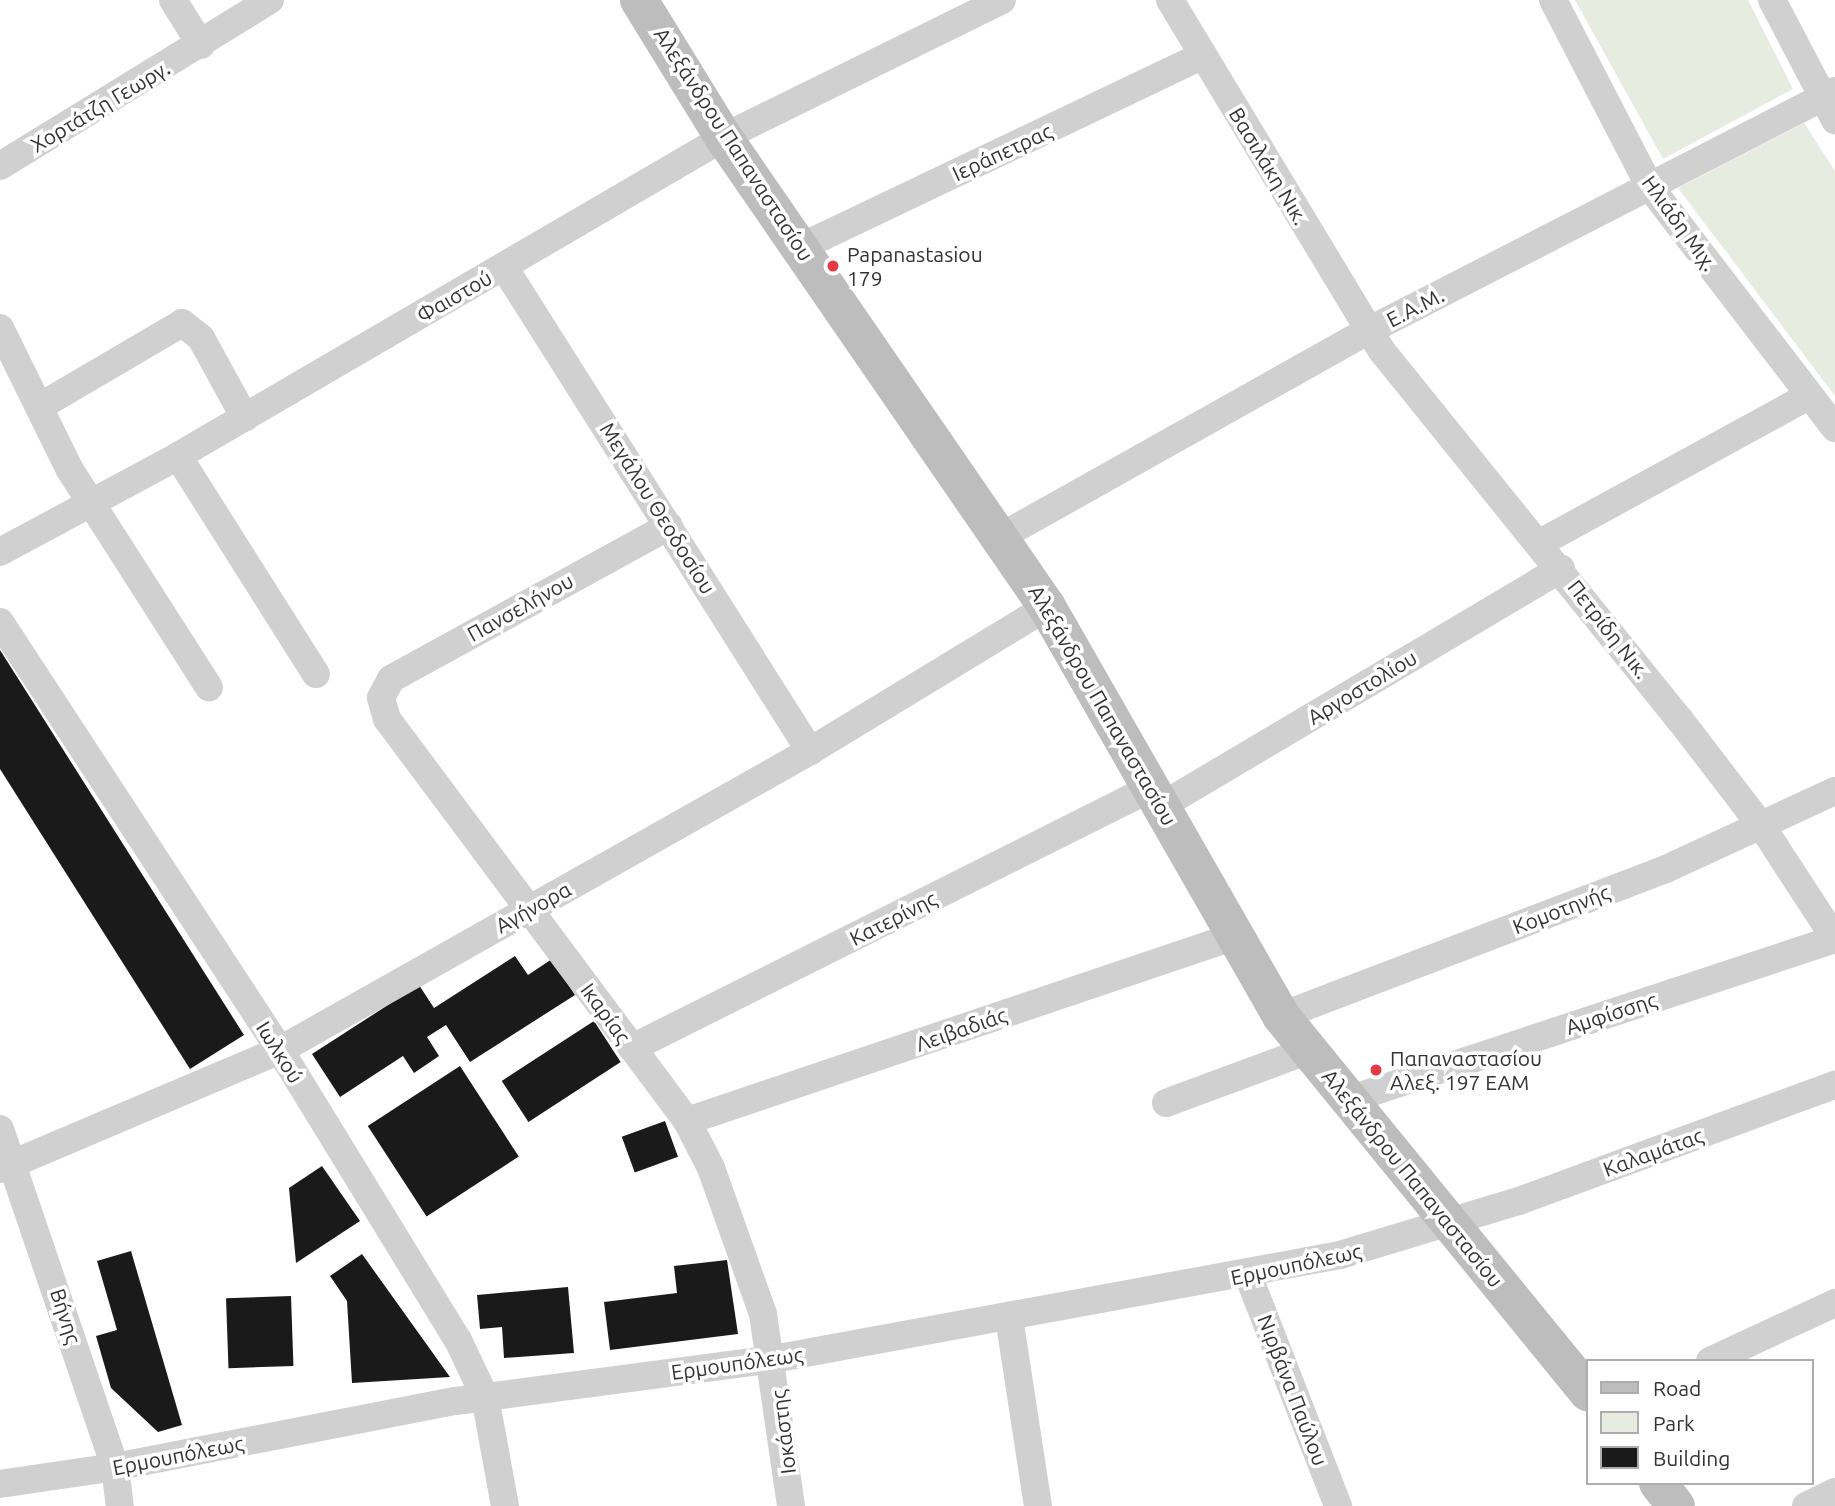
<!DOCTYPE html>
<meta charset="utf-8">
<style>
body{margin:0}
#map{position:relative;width:1835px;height:1506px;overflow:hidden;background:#fff;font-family:Ubuntu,sans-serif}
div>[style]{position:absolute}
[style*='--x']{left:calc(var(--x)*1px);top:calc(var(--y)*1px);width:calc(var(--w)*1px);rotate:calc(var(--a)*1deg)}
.green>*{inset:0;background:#e6ecdf}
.building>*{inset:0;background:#1a1a1a;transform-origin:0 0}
.street>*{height:28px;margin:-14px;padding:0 14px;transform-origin:14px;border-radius:14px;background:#d0d0d0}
.secondary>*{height:38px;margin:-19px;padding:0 19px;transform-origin:19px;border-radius:19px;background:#bdbdbd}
.dots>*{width:19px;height:19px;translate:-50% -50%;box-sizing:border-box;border:4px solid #fff;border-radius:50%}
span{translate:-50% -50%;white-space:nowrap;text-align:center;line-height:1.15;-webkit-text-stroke:7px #fff;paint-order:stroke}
.street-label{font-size:21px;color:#333}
.poi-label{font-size:21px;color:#333}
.left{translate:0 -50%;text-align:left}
.legend{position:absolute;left:1586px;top:1359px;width:228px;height:126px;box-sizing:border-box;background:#fff;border:2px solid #adadad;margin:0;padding:9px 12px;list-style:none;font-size:21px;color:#333}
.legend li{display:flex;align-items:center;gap:14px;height:35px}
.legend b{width:35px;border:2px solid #adadad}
</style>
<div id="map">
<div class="green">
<i style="clip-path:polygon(1575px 0,1748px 0,1793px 89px,1663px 159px)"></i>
<i style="clip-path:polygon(1804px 123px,1835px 171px,1835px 396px,1678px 188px)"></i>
</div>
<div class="building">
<i style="clip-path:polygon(0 650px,244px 1035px,190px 1069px,0 769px)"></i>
<i style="clip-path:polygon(515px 956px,528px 975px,552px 959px,575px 995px,470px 1062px,446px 1025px,427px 1037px,439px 1056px,414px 1073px,403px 1056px,340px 1097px,312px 1054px,419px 985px,434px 1008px)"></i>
<i style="left:594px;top:1021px;width:49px;height:110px;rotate:57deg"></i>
<i style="left:460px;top:1066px;width:108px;height:110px;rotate:57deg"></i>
<i style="left:665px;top:1121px;width:38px;height:46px;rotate:70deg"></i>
<i style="clip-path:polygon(322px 1166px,360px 1221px,296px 1263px,289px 1188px)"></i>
<i style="clip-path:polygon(131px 1251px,182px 1425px,158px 1432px,111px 1388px,96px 1336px,117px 1330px,97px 1261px)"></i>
<i style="clip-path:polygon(362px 1254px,450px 1377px,352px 1383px,347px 1301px,330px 1276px)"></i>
<i style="clip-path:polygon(727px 1260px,738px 1334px,610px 1350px,604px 1302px,677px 1293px,674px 1266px)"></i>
<i style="clip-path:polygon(568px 1287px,574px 1353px,504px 1358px,502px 1327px,480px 1329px,477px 1295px)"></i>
<i style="left:291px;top:1296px;width:70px;height:65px;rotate:88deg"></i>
</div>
<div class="street">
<i style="--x:173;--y:0;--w:53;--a:58.1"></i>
<i style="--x:1170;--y:0;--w:410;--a:58.9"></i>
<i style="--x:1382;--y:351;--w:474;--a:51.1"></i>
<i style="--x:1680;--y:720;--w:136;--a:52.5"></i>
<i style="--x:1763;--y:828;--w:132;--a:57"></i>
<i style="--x:1835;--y:939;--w:513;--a:161.71"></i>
<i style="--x:1553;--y:0;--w:211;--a:62.6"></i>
<i style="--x:1650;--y:187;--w:304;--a:52.5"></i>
<i style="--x:1772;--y:0;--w:136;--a:62.3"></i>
<i style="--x:0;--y:166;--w:317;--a:-31.6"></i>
<i style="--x:801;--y:247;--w:444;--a:-25.5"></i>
<i style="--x:504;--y:267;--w:573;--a:57.7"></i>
<i style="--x:0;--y:328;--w:158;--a:63.8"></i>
<i style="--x:70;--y:470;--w:258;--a:57.4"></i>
<i style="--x:39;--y:407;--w:166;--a:-30.4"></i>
<i style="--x:182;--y:323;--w:24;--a:38"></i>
<i style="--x:201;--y:338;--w:91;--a:61.2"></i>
<i style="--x:178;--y:456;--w:258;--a:57.7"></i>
<i style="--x:669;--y:526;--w:317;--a:151.2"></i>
<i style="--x:391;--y:679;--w:21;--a:118"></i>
<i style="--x:381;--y:698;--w:22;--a:74"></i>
<i style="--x:387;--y:719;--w:502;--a:53.27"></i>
<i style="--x:687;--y:1121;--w:53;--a:62.9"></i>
<i style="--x:711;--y:1168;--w:155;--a:70.4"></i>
<i style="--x:763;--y:1314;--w:194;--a:81.7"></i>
<i style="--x:1002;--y:536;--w:420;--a:-29.3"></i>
<i style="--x:1368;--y:331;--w:525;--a:-27.2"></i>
<i style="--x:1540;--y:543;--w:307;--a:-28.7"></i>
<i style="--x:0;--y:552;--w:202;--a:-28.3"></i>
<i style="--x:178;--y:456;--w:639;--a:-30.26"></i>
<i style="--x:730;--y:134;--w:303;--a:-26.2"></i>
<i style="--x:0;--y:622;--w:511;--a:56.81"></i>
<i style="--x:280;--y:1050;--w:340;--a:58.5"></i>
<i style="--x:458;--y:1340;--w:63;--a:64.7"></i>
<i style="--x:485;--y:1397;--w:111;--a:79.6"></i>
<i style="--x:1163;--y:805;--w:463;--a:-30.7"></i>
<i style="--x:1281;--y:1016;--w:412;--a:-20.9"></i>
<i style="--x:1666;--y:869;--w:186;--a:-24.8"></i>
<i style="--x:632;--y:1048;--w:583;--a:-26.61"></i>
<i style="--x:1166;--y:1103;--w:153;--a:-20.3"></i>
<i style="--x:687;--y:1121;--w:578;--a:-18.65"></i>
<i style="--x:0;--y:1129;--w:357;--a:71.2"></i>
<i style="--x:115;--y:1467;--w:39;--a:83"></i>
<i style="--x:0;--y:1169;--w:304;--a:-23"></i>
<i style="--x:280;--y:1050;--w:609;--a:-29.43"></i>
<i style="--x:810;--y:751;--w:277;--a:-31.3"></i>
<i style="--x:1248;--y:1275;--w:248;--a:68.7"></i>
<i style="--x:1009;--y:1317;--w:191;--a:81.3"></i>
<i style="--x:1710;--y:1361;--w:138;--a:-24.9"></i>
<i style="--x:0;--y:1484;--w:116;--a:-8.4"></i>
<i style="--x:115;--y:1467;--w:347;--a:-11"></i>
<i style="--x:456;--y:1401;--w:320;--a:-7.5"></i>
<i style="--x:773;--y:1359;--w:576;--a:-10.39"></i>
<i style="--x:1340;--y:1255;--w:187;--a:-16.8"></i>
<i style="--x:1519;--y:1201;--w:337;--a:-20.2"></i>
<i style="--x:1806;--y:1506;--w:32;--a:-26"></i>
</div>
<div class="secondary">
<i style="--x:639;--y:0;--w:162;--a:58.4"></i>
<i style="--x:724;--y:138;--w:569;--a:55.44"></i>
<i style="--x:1047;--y:607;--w:471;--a:60.2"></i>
<i style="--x:1281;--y:1016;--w:486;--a:50.8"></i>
<i style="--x:1658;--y:1483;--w:29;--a:52"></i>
</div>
<div class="dots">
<i style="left:833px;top:266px;background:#e63946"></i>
<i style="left:1376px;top:1070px;background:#e63946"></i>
</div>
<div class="street-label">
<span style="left:100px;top:106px;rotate:-31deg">Χορτάτζη Γεωργ.</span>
<span style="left:734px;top:144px;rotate:57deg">Αλεξάνδρου Παπαναστασίου</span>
<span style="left:1002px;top:152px;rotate:-25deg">Ιεράπετρας</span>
<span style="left:1269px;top:166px;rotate:59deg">Βασιλάκη Νικ.</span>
<span style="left:1680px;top:223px;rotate:54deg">Ηλιάδη Μιχ.</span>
<span style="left:454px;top:296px;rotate:-30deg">Φαιστού</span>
<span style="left:1415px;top:307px;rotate:-27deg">Ε.Α.Μ.</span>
<span style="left:658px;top:508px;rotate:58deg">Μεγάλου Θεοδοσίου</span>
<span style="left:520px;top:607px;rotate:-29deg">Πανσελήνου</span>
<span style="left:1609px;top:629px;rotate:52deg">Πετρίδη Νικ.</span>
<span style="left:1362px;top:687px;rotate:-31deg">Αργοστολίου</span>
<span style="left:1103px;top:705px;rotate:60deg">Αλεξάνδρου Παπαναστασίου</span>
<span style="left:533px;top:907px;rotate:-29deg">Αγήνορα</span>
<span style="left:1561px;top:909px;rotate:-21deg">Κομοτηνής</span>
<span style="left:893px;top:918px;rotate:-27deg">Κατερίνης</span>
<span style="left:606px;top:1013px;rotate:54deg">Ικαρίας</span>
<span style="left:1611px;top:1013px;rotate:-18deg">Αμφίσσης</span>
<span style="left:961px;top:1029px;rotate:-19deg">Λειβαδιάς</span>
<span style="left:280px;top:1052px;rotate:58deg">Ιωλκού</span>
<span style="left:1653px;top:1152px;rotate:-20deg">Καλαμάτας</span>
<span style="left:1413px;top:1178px;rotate:51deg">Αλεξάνδρου Παπαναστασίου</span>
<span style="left:1296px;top:1264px;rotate:-12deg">Ερμουπόλεως</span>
<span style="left:66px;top:1316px;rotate:72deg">Βήνης</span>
<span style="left:737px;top:1363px;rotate:-8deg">Ερμουπόλεως</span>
<span style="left:1293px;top:1390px;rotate:69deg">Νιρβάνα Παύλου</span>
<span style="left:783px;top:1432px;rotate:-97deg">Ιοκάστης</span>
<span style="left:178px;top:1455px;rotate:-11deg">Ερμουπόλεως</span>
</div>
<div class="poi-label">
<span class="left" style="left:847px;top:266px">Papanastasiou<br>179</span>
<span class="left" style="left:1390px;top:1070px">Παπαναστασίου<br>Αλεξ. 197 ΕΑΜ</span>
</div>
<ul class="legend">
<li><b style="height:9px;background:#bdbdbd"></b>Road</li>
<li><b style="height:19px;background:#e6ecdf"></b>Park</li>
<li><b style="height:19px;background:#1a1a1a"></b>Building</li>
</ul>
</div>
